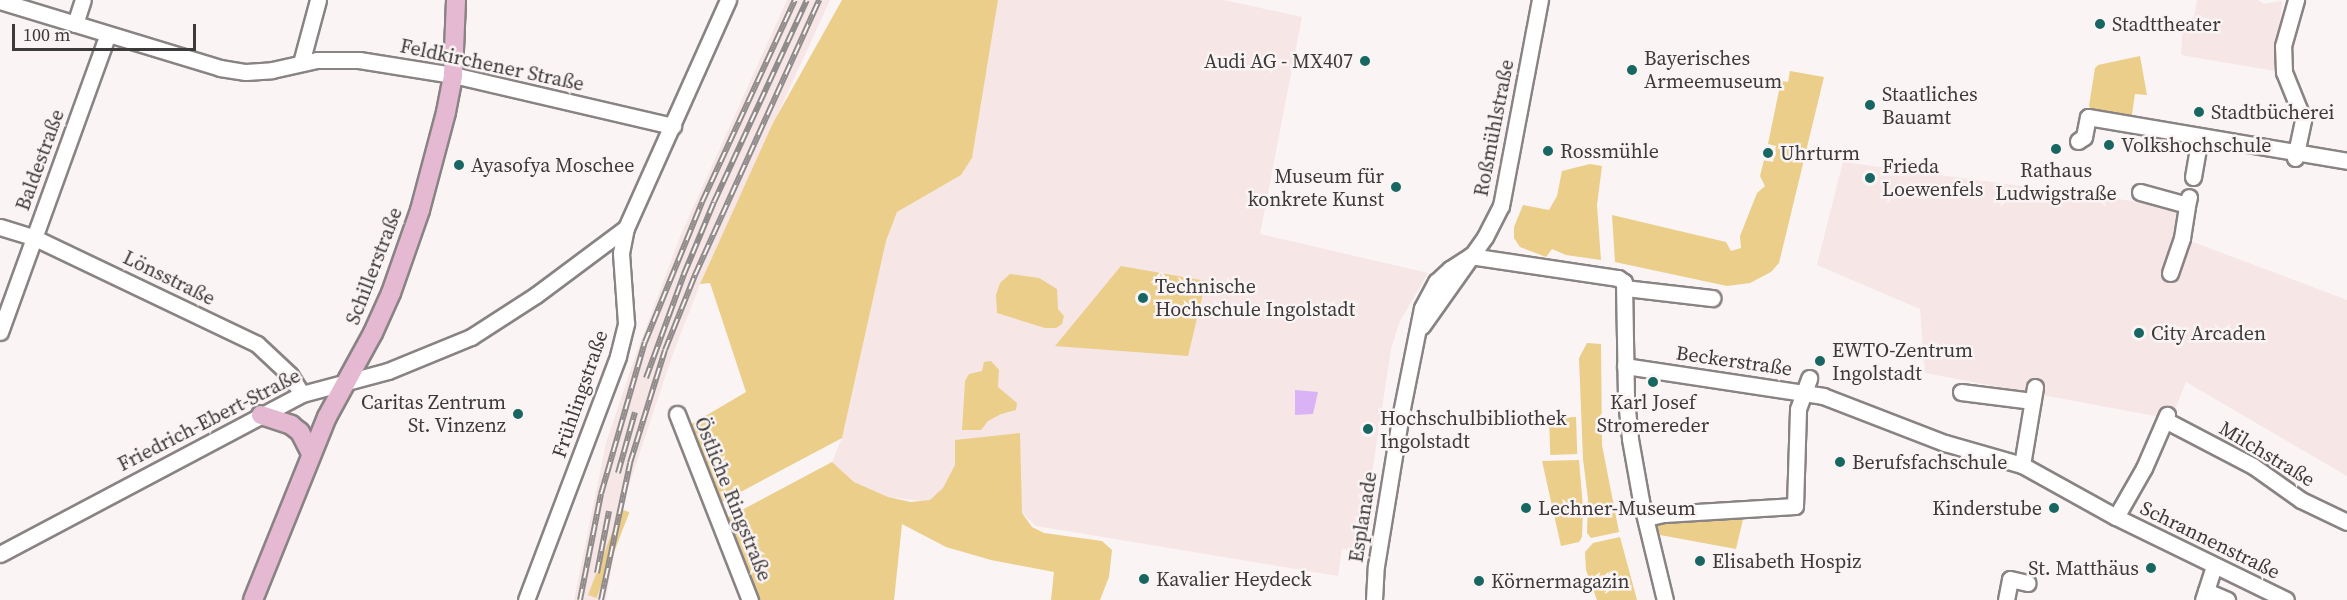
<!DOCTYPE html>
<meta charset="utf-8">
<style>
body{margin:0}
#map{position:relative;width:2347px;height:600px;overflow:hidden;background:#fbf4f4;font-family:"Source Serif 4",serif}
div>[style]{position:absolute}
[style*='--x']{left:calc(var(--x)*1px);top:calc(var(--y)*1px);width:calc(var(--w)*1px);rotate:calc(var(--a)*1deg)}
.built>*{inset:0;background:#f6e6e6}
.green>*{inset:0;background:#eace89;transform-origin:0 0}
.water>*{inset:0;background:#dab2f6}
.roads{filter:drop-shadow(2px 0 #898383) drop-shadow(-2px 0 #898383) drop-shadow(0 2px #898383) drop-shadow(0 -2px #898383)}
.minor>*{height:15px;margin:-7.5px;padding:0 7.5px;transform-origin:7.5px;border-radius:7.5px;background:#fff}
.major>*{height:18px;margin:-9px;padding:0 9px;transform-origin:9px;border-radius:9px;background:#e4b9d1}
.rail>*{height:6px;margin-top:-3px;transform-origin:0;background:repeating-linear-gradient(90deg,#fbf4f4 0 11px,#908b8b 0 22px);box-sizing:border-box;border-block:2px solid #908b8b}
.dots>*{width:16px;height:16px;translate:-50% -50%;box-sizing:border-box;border:3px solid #fbf4f4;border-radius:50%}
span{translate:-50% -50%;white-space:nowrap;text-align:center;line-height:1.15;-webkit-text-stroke:5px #fbf4f4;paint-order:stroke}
.poi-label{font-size:20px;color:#3c3a3a}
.left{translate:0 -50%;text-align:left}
.right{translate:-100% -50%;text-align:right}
.street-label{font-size:20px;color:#3c3a3a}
.scale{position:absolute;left:12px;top:24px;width:184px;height:27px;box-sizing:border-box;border:3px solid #3c3a3a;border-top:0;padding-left:8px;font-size:18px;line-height:21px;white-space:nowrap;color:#3c3a3a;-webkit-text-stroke:4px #fbf4f4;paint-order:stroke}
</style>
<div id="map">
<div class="built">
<i style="clip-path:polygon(787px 0,830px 0,700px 284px,671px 359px,621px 509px,606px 600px,574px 600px,606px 443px,636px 354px,682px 232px)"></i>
<i style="clip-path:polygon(998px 0,1224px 0,1302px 17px,1260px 234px,1428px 273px,1399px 323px,1391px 349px,1360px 552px,1342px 549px,1338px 576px,1036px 526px,1022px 513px,888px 497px,854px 482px,832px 462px,842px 438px,886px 241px,897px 212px,961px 175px,972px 158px)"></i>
<i style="clip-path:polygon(2197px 0,2258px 0,2264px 4px,2282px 1px,2275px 71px,2181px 55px,2183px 24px,2194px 17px)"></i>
<i style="clip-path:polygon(1843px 162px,2184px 208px,2182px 238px,2347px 300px,2347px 476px,2186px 382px,2171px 419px,1925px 373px,1920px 309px,1817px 265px)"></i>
</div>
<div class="green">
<i style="clip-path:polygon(842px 0,998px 0,972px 158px,961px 175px,897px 212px,886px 241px,842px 438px,718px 504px,690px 425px,746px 392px,710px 283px,700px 284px,773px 123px)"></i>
<i style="clip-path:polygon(2140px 56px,2147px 95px,2135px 94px,2131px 121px,2094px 114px,2089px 106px,2095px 68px,2098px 65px)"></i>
<i style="clip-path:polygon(1790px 71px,1824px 77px,1779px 263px,1771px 272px,1750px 283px,1727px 286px,1615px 262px,1612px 215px,1726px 242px,1731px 251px,1741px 248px,1740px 236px,1757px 193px,1765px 186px,1760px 176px,1764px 160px,1773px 162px,1776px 146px,1768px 144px,1781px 81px,1788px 82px)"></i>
<i style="clip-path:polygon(1590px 164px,1602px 166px,1597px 205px,1601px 260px,1566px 255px,1552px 249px,1546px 257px,1520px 247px,1514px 238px,1514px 227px,1523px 205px,1549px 210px,1557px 196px,1562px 171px)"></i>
<i style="clip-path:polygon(1121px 266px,1206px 281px,1188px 356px,1055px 346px)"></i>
<i style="clip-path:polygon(1010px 274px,1039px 278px,1057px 289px,1058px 309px,1064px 316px,1062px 324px,1056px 328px,1045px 328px,997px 313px,996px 295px,1000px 283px)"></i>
<i style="clip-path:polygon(1587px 343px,1601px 344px,1602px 445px,1619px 532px,1591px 538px,1587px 533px,1588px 499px,1583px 459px,1579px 358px)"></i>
<i style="clip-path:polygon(991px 361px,999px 370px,998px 387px,1017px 403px,1016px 410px,1001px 414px,988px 421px,981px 430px,962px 430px,965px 381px,969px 374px,982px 371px,984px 362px)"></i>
<i style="left:1576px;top:417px;width:37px;height:27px;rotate:88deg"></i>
<i style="clip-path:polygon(1020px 433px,1022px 513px,1032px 527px,1044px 533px,1102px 541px,1112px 550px,1109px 577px,1100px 600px,1051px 600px,1054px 572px,991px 560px,946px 547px,902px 524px,894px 600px,759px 600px,725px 519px,832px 462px,854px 482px,888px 497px,911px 502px,930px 500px,943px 488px,955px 465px,955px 440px)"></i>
<i style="clip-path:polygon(1579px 460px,1583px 508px,1582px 537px,1579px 542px,1561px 546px,1542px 461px)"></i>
<i style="left:621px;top:509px;width:9px;height:92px;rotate:21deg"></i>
<i style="clip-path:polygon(1744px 515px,1736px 549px,1660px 535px,1655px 520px)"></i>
<i style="clip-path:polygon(1620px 537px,1637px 600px,1597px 600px,1586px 570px,1585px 552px,1593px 543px)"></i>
</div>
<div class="water">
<i style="clip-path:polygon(1295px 390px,1318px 392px,1313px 414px,1295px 415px)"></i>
</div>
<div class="roads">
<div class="minor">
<i style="--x:0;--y:1;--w:230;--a:16.9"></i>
<i style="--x:220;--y:68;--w:26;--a:9"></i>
<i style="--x:246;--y:72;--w:26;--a:-4"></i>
<i style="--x:272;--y:70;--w:46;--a:-12.5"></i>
<i style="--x:317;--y:60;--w:42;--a:0"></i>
<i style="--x:359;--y:60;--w:95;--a:9.1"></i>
<i style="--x:453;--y:75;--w:226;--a:13.1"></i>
<i style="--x:75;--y:24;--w:25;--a:-72"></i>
<i style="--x:301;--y:63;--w:65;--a:-74.9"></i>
<i style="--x:2078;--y:141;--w:7;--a:-34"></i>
<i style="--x:2084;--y:137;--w:20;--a:-79"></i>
<i style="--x:2088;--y:117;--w:263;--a:9.6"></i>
<i style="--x:2295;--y:158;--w:40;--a:-78"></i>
<i style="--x:2303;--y:119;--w:51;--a:-112"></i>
<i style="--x:2284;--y:72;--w:26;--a:-92"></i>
<i style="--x:2283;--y:46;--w:48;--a:-74.2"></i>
<i style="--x:2193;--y:177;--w:41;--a:-80.1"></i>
<i style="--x:2140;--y:192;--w:49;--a:15.5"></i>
<i style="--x:2187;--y:205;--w:8;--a:-76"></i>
<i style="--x:0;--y:227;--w:37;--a:17"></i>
<i style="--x:35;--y:238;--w:246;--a:25.5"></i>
<i style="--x:257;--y:344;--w:45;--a:43.2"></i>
<i style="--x:290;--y:375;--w:22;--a:58"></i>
<i style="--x:2170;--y:273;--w:37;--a:-71"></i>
<i style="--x:2182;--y:238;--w:33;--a:-81"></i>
<i style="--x:1625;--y:288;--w:88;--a:6.6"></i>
<i style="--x:1422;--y:326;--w:109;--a:-54.7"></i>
<i style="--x:1485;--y:237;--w:35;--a:-63"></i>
<i style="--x:1501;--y:206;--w:210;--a:-79.3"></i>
<i style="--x:0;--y:332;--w:315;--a:-70.1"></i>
<i style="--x:1625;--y:366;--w:200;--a:8.6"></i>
<i style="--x:1823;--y:396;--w:131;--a:21.1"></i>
<i style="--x:1945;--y:443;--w:80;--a:15.9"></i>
<i style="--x:2022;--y:465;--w:107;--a:29"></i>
<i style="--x:2116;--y:517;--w:189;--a:26"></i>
<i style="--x:1961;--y:392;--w:72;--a:7.2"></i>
<i style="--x:677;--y:414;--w:200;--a:68.6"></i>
<i style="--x:2165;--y:420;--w:99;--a:27.6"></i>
<i style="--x:2253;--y:466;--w:59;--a:35.3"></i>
<i style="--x:2301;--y:500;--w:51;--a:25.6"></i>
<i style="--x:2022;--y:465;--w:79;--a:-80.5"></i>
<i style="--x:2116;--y:517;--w:56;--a:-60.3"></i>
<i style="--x:2144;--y:468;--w:58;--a:-66.5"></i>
<i style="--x:1646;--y:518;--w:18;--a:-13"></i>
<i style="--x:1664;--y:514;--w:131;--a:-3.5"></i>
<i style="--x:1795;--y:506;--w:97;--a:-88.2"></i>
<i style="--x:1798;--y:409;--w:33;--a:-70"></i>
<i style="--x:0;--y:554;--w:342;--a:-27.9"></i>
<i style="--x:302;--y:394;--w:89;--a:-15"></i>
<i style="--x:388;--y:371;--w:90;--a:-22.3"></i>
<i style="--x:471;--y:337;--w:77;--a:-32.9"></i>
<i style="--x:536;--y:295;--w:112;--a:-36.7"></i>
<i style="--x:2206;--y:591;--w:23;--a:23"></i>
<i style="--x:526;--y:600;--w:261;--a:-69.3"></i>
<i style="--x:618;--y:356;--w:34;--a:-76"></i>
<i style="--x:626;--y:323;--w:70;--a:-94.1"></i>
<i style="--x:621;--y:253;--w:25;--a:-79"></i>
<i style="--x:626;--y:228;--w:250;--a:-65.9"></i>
<i style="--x:1374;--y:600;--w:34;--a:-87"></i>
<i style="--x:1376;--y:566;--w:155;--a:-80.7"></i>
<i style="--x:1401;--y:413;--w:107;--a:-78.7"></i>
<i style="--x:1422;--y:308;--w:30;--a:-62"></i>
<i style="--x:1436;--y:282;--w:19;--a:-43"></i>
<i style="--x:1450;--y:269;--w:24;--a:-33"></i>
<i style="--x:1470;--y:256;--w:150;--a:8.5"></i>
<i style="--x:1618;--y:278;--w:7;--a:34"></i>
<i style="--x:1624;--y:282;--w:118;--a:89"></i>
<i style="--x:1626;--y:400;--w:39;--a:84"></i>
<i style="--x:1630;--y:439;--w:63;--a:79.9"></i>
<i style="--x:1641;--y:501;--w:102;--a:76.4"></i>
<i style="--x:2006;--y:600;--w:21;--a:-79"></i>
<i style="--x:2010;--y:579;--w:18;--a:13"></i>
<i style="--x:2203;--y:600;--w:36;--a:-72"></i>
</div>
<div class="major">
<i style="--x:261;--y:415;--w:32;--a:18"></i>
<i style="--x:291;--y:425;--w:11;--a:38"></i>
<i style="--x:300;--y:432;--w:25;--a:63"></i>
<i style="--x:253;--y:600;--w:197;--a:-68"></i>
<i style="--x:327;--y:417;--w:96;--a:-61.3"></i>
<i style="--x:373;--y:333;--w:44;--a:-65.8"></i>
<i style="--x:391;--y:293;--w:88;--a:-70.7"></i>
<i style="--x:420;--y:210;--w:101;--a:-75.1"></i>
<i style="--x:446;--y:112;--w:38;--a:-79"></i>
<i style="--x:453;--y:75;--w:75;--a:-87.7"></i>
</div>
</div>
<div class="rail">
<i style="--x:646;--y:378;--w:111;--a:-69.9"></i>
<i style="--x:684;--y:274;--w:78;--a:-67.4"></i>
<i style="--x:714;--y:202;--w:222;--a:-65.3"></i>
<i style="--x:618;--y:473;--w:63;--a:-74.4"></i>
<i style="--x:597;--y:573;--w:63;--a:-79"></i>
<i style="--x:580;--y:600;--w:108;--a:-78.8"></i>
<i style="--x:601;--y:494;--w:158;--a:-73.9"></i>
<i style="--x:645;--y:342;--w:151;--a:-67.8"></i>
<i style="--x:702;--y:202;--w:222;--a:-65.3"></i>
<i style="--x:601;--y:600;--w:140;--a:-78"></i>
<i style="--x:630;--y:463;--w:118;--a:-72.8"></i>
<i style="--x:665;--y:350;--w:81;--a:-68.2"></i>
<i style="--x:695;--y:275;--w:302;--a:-65.7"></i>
</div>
<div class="dots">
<i style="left:2100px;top:24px;background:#186662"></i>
<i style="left:1365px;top:61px;background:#186662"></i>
<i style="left:1632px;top:70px;background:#186662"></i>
<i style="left:1870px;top:105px;background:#186662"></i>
<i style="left:2199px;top:112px;background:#186662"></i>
<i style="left:2109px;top:145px;background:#186662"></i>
<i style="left:2056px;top:149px;background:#186662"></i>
<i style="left:1548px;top:151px;background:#186662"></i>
<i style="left:1768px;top:153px;background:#186662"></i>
<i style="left:459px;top:165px;background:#186662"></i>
<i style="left:1870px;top:178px;background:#186662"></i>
<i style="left:1396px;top:187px;background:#186662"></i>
<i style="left:1143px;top:298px;background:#186662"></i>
<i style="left:2139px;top:333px;background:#186662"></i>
<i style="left:1820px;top:361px;background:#186662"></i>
<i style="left:1653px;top:382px;background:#186662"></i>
<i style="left:518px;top:414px;background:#186662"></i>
<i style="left:1368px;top:429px;background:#186662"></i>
<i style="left:1840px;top:462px;background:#186662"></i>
<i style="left:1526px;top:508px;background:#186662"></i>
<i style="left:2054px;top:508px;background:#186662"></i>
<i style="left:1700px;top:561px;background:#186662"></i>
<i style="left:2151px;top:568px;background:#186662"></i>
<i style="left:1144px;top:579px;background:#186662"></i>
<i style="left:1479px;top:581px;background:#186662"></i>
</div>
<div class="poi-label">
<span class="left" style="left:2112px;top:24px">Stadttheater</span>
<span class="left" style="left:1644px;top:70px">Bayerisches<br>Armeemuseum</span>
<span class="right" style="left:1353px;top:61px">Audi AG - MX407</span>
<span class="left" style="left:1882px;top:106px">Staatliches<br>Bauamt</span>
<span class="left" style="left:2211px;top:112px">Stadtbücherei</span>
<span class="left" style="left:2121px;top:145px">Volkshochschule</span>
<span class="left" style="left:1560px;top:151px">Rossmühle</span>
<span class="left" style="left:1780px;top:153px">Uhrturm</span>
<span class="left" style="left:471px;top:165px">Ayasofya Moschee</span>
<span class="left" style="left:1882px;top:178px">Frieda<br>Loewenfels</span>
<span style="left:2056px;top:182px">Rathaus<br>Ludwigstraße</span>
<span class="right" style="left:1384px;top:188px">Museum für<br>konkrete Kunst</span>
<span class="left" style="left:1155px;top:298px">Technische<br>Hochschule Ingolstadt</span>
<span class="left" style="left:2151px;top:333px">City Arcaden</span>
<span class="left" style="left:1832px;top:362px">EWTO-Zentrum<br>Ingolstadt</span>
<span class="right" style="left:506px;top:414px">Caritas Zentrum<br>St. Vinzenz</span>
<span style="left:1653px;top:414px">Karl Josef<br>Stromereder</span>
<span class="left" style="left:1380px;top:430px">Hochschulbibliothek<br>Ingolstadt</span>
<span class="left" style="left:1852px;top:462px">Berufsfachschule</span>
<span class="left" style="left:1538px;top:508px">Lechner-Museum</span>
<span class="right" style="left:2042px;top:508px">Kinderstube</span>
<span class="left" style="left:1712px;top:561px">Elisabeth Hospiz</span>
<span class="right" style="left:2139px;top:568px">St. Matthäus</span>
<span class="left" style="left:1156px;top:579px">Kavalier Heydeck</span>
<span class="left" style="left:1491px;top:581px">Körnermagazin</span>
</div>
<div class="street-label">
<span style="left:492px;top:65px;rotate:12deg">Feldkirchener Straße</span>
<span style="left:1494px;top:128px;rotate:-79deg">Roßmühlstraße</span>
<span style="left:40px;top:160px;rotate:-70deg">Baldestraße</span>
<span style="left:374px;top:266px;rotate:-69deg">Schillerstraße</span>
<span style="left:169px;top:278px;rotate:26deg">Lönsstraße</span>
<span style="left:1734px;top:361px;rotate:8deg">Beckerstraße</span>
<span style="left:580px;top:394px;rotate:-71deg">Frühlingstraße</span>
<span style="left:209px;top:420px;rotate:-27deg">Friedrich-Ebert-Straße</span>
<span style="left:2267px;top:454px;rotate:31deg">Milchstraße</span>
<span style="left:733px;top:499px;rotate:68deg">Östliche Ringstraße</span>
<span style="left:1363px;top:517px;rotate:-81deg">Esplanade</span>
<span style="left:2210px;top:540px;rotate:26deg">Schrannenstraße</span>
</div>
<div class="scale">100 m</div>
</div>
